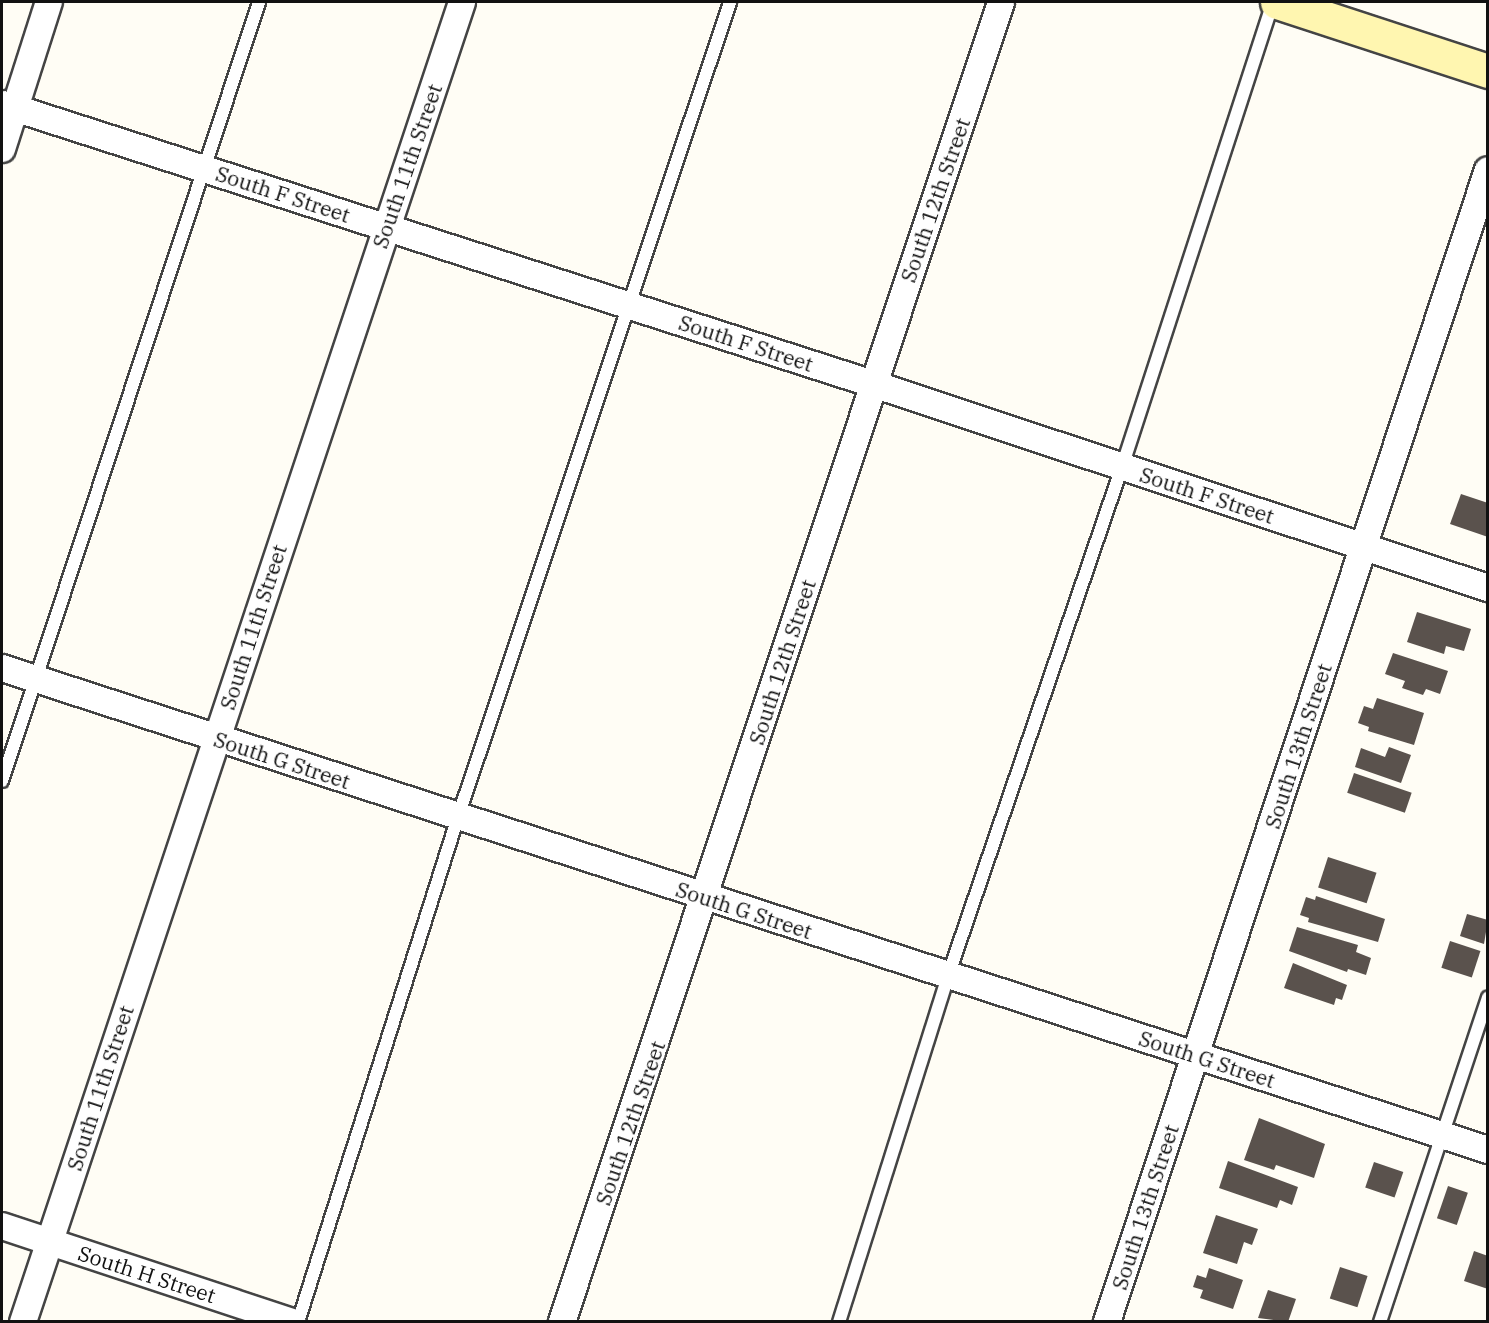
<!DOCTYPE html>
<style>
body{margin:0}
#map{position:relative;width:1489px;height:1323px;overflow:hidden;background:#fffdf5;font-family:"IBM Plex Serif",serif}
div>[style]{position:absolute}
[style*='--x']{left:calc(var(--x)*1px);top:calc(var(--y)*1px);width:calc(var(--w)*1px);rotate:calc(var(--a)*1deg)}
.building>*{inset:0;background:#5a524d;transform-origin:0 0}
.roads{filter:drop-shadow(2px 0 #444) drop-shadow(-2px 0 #444) drop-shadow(0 2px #444) drop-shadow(0 -2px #444)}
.lane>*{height:12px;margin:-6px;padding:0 6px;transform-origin:6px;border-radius:6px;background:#fff}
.street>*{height:26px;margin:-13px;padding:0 13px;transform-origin:13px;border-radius:13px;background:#fff}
.secondary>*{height:33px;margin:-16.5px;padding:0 16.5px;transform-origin:16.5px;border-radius:16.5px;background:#fff6b0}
span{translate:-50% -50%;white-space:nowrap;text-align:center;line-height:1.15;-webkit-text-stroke:6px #fff;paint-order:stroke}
.street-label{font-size:21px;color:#111}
.frame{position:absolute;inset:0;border:3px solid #111;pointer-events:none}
</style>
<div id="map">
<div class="building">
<i style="clip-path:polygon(1461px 494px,1488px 503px,1488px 537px,1450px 524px)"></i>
<i style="clip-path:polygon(1417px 612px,1471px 629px,1464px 651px,1446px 646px,1444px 654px,1407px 642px)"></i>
<i style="clip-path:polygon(1393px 653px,1448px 671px,1440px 694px,1426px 689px,1423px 695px,1402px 688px,1405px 681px,1385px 674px)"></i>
<i style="clip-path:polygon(1377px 698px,1424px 713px,1414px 745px,1368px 731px,1369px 727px,1358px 723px,1364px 706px,1373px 709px)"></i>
<i style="clip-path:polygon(1389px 747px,1411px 755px,1401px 783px,1355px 767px,1361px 748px,1385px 757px)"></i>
<i style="left:1354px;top:773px;width:61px;height:21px;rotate:19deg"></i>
<i style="left:1328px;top:857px;width:51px;height:32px;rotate:18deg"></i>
<i style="clip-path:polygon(1316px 896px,1385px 919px,1378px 942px,1308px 922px,1309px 918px,1300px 915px,1306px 897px,1315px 900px)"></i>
<i style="clip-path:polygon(1467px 914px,1488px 920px,1484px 944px,1460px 936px)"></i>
<i style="clip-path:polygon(1297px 927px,1358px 945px,1356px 952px,1371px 958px,1366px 975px,1348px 969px,1347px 972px,1289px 951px)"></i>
<i style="left:1450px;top:941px;width:32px;height:28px;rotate:18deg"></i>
<i style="clip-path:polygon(1293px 963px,1347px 985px,1342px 1000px,1336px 998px,1334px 1005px,1284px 988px)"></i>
<i style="clip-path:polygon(1259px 1118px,1325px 1144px,1314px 1178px,1276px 1165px,1274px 1170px,1244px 1160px)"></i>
<i style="clip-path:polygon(1228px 1161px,1298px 1187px,1292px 1205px,1280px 1200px,1277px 1208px,1219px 1188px)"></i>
<i style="left:1374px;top:1162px;width:31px;height:27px;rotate:19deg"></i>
<i style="left:1448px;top:1186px;width:21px;height:34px;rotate:19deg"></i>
<i style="clip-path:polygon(1216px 1215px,1258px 1229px,1252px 1245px,1244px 1242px,1237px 1264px,1203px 1253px)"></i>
<i style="clip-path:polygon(1474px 1251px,1488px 1256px,1488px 1289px,1464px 1281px)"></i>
<i style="left:1340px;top:1267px;width:29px;height:33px;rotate:18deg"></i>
<i style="clip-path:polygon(1209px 1268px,1243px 1280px,1233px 1309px,1200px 1298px,1203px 1290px,1193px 1287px,1197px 1275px,1206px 1278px)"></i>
<i style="clip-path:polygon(1268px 1290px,1296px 1299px,1288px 1322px,1258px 1318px)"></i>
</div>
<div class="roads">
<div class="lane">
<i style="--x:2;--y:781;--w:820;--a:-71.74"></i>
<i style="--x:298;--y:1322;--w:530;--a:-72.42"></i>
<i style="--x:458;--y:817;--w:859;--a:-71.54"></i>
<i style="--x:839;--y:1322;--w:363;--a:-72.5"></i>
<i style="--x:948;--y:976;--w:538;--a:-71.13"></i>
<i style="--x:1122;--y:467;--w:489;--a:-72"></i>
<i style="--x:1380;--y:1322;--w:342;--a:-71.6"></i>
</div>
<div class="street">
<i style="--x:2;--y:104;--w:915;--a:17.82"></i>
<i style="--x:873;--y:384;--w:648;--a:18.35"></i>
<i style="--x:2;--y:149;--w:154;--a:-72.3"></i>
<i style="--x:2;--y:668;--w:1562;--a:17.97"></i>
<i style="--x:2;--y:1226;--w:306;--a:18.3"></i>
<i style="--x:23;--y:1322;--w:1391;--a:-71.6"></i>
<i style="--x:562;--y:1322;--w:1391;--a:-71.6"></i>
<i style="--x:1107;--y:1322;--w:1213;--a:-71.7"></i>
</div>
<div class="secondary">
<i style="--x:1277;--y:2;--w:222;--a:18.1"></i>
</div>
</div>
<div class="street-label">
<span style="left:407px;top:166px;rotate:-71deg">South 11th Street</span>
<span style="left:283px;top:194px;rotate:18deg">South F Street</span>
<span style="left:935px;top:200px;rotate:-71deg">South 12th Street</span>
<span style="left:746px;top:343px;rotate:18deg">South F Street</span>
<span style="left:1207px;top:495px;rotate:18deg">South F Street</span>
<span style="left:253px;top:627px;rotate:-72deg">South 11th Street</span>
<span style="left:782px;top:662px;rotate:-72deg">South 12th Street</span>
<span style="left:1298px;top:746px;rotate:-72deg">South 13th Street</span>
<span style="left:282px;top:760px;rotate:18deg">South G Street</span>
<span style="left:744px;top:910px;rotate:18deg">South G Street</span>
<span style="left:1207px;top:1059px;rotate:18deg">South G Street</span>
<span style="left:100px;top:1088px;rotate:-72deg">South 11th Street</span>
<span style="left:630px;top:1123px;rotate:-71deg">South 12th Street</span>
<span style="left:1145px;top:1207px;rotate:-72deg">South 13th Street</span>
<span style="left:147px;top:1274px;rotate:18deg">South H Street</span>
</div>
<div class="frame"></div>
</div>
